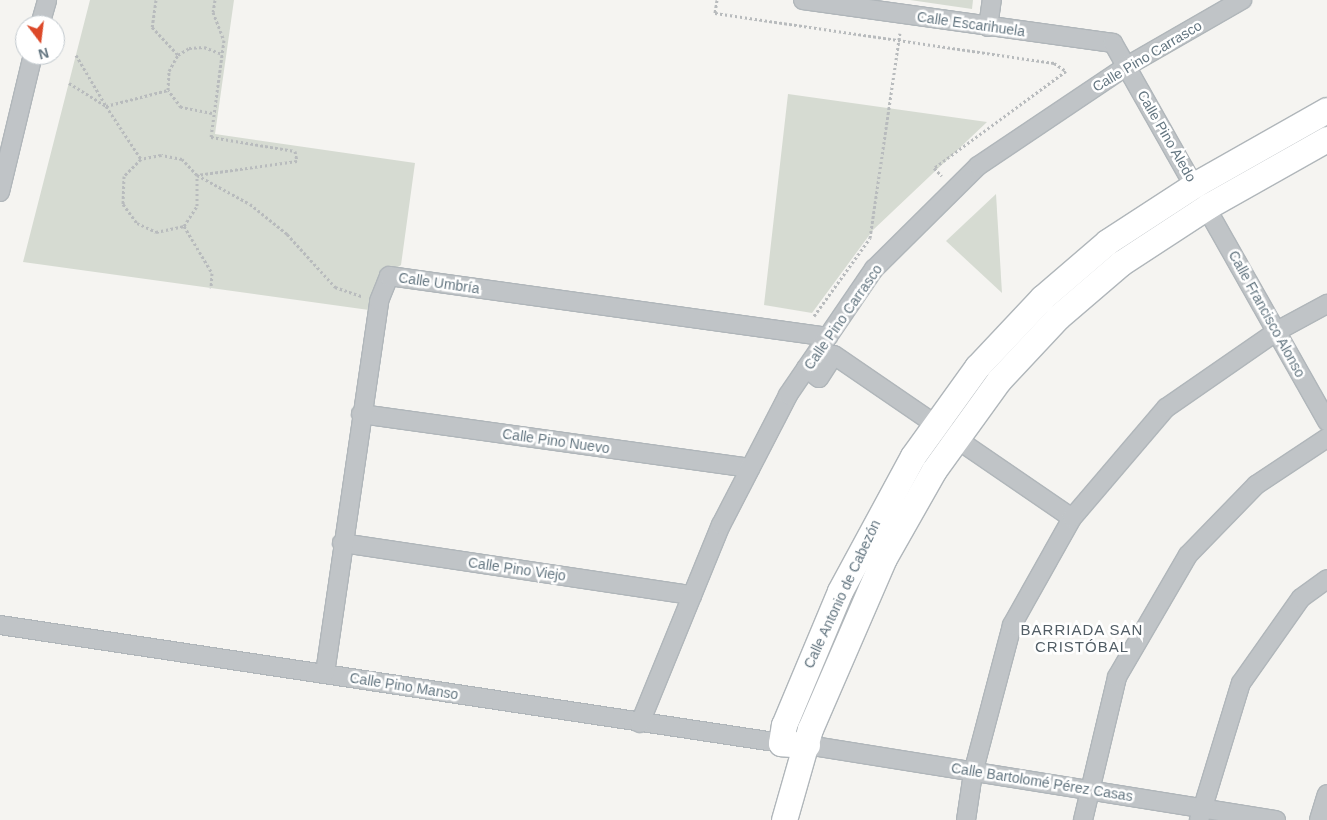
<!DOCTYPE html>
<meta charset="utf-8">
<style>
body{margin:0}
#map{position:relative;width:1327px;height:820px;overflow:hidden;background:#f5f4f1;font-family:Arial,sans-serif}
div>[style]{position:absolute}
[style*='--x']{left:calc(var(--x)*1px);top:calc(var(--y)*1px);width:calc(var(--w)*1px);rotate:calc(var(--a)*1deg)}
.green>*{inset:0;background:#d6dbd2}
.path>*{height:3px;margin-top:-1.5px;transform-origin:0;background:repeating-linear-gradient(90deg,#b8bbbd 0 2.5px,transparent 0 5px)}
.roads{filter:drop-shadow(1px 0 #b0b6ba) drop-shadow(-1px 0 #b0b6ba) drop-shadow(0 1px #b0b6ba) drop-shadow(0 -1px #b0b6ba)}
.street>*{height:18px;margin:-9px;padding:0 9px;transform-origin:9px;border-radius:9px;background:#c0c4c7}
.secondary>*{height:25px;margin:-12.5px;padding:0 12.5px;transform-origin:12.5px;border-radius:12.5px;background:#fff}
span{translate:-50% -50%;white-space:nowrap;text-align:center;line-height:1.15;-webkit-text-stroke:5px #fff;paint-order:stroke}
.street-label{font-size:14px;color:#647681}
.neighbourhood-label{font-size:15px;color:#525e66;letter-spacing:1px}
.north{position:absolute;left:15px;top:15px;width:50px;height:50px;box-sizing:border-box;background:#fff;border:1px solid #c1c8cd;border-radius:50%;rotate:165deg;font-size:14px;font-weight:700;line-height:20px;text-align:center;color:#647681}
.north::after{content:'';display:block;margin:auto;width:18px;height:22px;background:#dc4929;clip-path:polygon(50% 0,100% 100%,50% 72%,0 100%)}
</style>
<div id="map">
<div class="green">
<i style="clip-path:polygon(90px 0,234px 0,215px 134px,415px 163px,401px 265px,376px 281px,369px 310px,23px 262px)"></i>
<i style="clip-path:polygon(910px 0,973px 0,972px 9px)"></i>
<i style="clip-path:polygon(788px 94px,987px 122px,873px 230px,812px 313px,764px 305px)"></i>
<i style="clip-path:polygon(996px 194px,1002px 293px,946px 241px)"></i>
</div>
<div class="path">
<i style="--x:156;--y:0;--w:27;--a:98"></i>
<i style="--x:152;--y:27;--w:38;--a:47"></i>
<i style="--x:215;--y:0;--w:12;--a:99"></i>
<i style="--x:213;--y:12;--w:30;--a:69"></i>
<i style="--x:224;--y:40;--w:98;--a:97.6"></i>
<i style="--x:211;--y:137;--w:85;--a:9.5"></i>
<i style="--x:295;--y:151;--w:10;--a:79"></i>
<i style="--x:297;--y:161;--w:101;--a:172"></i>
<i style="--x:197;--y:175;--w:60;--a:28.7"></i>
<i style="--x:250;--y:204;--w:48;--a:39"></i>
<i style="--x:287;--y:234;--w:72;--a:47.8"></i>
<i style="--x:335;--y:287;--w:28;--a:19"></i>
<i style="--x:717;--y:0;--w:13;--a:99"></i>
<i style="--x:715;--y:13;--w:343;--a:8.4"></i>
<i style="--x:1054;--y:63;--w:14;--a:34"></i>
<i style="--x:1066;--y:71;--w:164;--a:143.7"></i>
<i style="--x:934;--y:168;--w:11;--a:45"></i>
<i style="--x:76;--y:55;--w:59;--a:59.5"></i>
<i style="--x:106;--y:106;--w:64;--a:-14.5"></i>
<i style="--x:69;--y:83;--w:44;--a:31.9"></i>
<i style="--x:106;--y:106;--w:64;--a:56.6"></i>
<i style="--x:141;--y:159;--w:24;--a:135"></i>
<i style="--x:124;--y:176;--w:28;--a:92"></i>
<i style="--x:123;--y:204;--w:24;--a:54"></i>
<i style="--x:137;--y:223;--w:21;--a:25"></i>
<i style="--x:156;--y:232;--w:29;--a:-12"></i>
<i style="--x:184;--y:226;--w:24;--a:-57"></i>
<i style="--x:197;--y:206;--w:31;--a:-90"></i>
<i style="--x:197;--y:175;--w:22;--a:-133"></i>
<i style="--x:182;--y:159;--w:21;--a:-169"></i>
<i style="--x:161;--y:155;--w:20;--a:169"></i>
<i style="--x:212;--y:113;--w:32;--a:-169"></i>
<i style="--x:181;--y:107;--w:21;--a:-127"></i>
<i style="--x:168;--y:90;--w:19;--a:-87"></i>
<i style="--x:169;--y:71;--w:18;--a:-61"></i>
<i style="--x:178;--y:55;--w:13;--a:-32"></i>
<i style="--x:189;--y:48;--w:15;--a:-4"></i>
<i style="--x:204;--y:47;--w:19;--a:21"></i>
<i style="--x:184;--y:226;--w:55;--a:59.2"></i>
<i style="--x:212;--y:273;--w:15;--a:94"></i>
<i style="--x:814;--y:316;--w:96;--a:-54.3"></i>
<i style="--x:870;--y:238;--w:207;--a:-81.7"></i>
</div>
<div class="roads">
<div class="street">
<i style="--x:803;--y:0;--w:313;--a:7.9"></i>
<i style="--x:1113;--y:43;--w:435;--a:60.5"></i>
<i style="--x:40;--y:25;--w:26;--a:-74"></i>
<i style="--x:988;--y:27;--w:27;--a:-82"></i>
<i style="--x:0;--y:192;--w:141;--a:-76.5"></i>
<i style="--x:806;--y:368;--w:16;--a:38"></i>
<i style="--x:819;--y:378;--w:27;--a:-57"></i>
<i style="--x:834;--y:355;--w:288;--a:34.4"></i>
<i style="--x:361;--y:414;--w:393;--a:7.9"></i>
<i style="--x:342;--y:543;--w:354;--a:8.5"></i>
<i style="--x:0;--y:625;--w:790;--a:8.59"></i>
<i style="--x:325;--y:673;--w:376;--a:-81.7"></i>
<i style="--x:379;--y:301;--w:27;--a:-68"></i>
<i style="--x:389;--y:276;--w:443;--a:7.9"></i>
<i style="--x:640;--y:723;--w:214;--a:-67.8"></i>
<i style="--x:721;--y:525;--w:146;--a:-62.7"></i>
<i style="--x:788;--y:395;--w:153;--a:-55.7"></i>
<i style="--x:874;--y:269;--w:146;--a:-44.7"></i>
<i style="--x:978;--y:166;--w:179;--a:-33.9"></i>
<i style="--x:1127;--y:66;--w:133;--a:-29.9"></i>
<i style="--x:807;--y:745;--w:475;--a:9.1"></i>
<i style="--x:966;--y:820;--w:48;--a:-81.5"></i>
<i style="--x:973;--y:773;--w:153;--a:-75.2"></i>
<i style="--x:1012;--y:625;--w:123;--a:-60.7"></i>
<i style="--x:1072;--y:518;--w:145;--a:-49.5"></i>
<i style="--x:1166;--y:408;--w:135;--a:-34.7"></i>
<i style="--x:1277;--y:331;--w:57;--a:-28.4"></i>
<i style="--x:1083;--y:820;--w:147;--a:-76.6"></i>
<i style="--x:1117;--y:677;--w:141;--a:-59.8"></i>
<i style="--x:1188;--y:555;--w:98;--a:-45.8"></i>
<i style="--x:1256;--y:485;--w:85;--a:-33.5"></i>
<i style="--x:1199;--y:820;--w:143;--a:-73"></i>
<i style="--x:1241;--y:683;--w:104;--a:-54.8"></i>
<i style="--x:1301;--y:598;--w:32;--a:-36"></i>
<i style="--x:1319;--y:820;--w:27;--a:-73"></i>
</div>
<div class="secondary">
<i style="--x:807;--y:745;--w:26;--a:-176"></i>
<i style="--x:781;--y:743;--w:18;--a:-81"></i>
<i style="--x:784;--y:725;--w:145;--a:-67.3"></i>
<i style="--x:840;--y:591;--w:153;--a:-61.6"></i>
<i style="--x:913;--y:456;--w:110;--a:-54.3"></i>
<i style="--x:977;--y:367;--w:95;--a:-46.7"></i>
<i style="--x:1042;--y:298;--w:86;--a:-40.7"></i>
<i style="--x:1107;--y:242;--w:106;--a:-33.1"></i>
<i style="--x:1196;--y:184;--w:150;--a:-29.5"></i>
<i style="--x:784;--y:820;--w:95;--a:-74.1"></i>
<i style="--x:810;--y:729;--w:186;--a:-66.6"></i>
<i style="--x:884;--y:558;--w:101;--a:-60.4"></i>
<i style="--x:934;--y:470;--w:111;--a:-54.2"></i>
<i style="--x:999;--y:380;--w:86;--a:-46.9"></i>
<i style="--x:1058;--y:317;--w:83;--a:-40.6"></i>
<i style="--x:1121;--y:263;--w:104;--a:-33.2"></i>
<i style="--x:1208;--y:206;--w:137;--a:-29.4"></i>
</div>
</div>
<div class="street-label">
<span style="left:971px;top:24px;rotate:8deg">Calle Escarihuela</span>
<span style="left:1147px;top:56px;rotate:-31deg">Calle Pino Carrasco</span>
<span style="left:1167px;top:136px;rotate:60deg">Calle Pino Aledo</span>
<span style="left:439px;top:283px;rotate:8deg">Calle Umbría</span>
<span style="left:1267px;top:314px;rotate:61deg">Calle Francisco Alonso</span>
<span style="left:843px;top:317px;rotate:-55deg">Calle Pino Carrasco</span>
<span style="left:556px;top:441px;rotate:8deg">Calle Pino Nuevo</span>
<span style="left:517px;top:569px;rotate:8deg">Calle Pino Viejo</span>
<span style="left:842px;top:594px;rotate:-65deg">Calle Antonio de Cabezón</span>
<span style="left:404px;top:686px;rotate:9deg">Calle Pino Manso</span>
<span style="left:1042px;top:782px;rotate:9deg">Calle Bartolomé Pérez Casas</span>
</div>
<div class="neighbourhood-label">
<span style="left:1082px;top:638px">BARRIADA SAN<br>CRISTÓBAL</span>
</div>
<div class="north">N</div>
</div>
